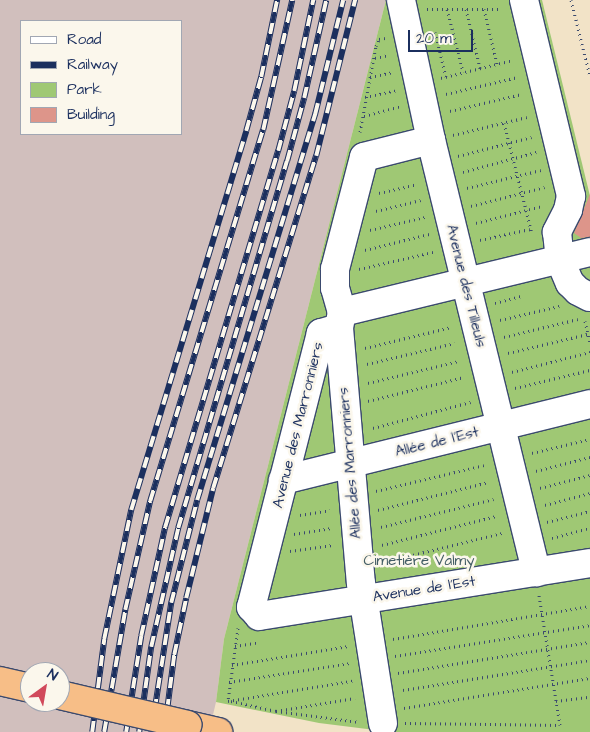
<!DOCTYPE html>
<meta charset="utf-8">
<style>
body{margin:0}
#map{position:relative;width:590px;height:732px;overflow:hidden;background:#f2e3c7;font-family:"Architects Daughter",sans-serif}
div>[style]{position:absolute}
[style*='--x']{left:calc(var(--x)*1px);top:calc(var(--y)*1px);width:calc(var(--w)*1px);rotate:calc(var(--a)*1deg)}
.industrial>*{inset:0;background:#d1bfbd}
.green>*{inset:0;background:#9fc874}
.building>*{inset:0;background:#dd958a}
.path>*{height:3px;margin-top:-1.5px;transform-origin:0;background:repeating-linear-gradient(90deg,#3b4a6e 0 1px,transparent 0 5px)}
.roads{filter:drop-shadow(1px 0 #3b4a6e) drop-shadow(-1px 0 #3b4a6e) drop-shadow(0 1px #3b4a6e) drop-shadow(0 -1px #3b4a6e)}
.minor>*{height:28px;margin:-14px;padding:0 14px;transform-origin:14px;border-radius:14px;background:#fff}
.highway>*{height:28px;margin:-14px;padding:0 14px;transform-origin:14px;border-radius:14px;background:#f7be87}
.rail>*{height:5.5px;margin-top:-2.75px;transform-origin:0;background:repeating-linear-gradient(90deg,#fbf7ec 0 11px,#1b2f5e 0 22px);box-sizing:border-box;border-block:1px solid #1b2f5e}
.bridges{filter:drop-shadow(1px 0 #3b4a6e) drop-shadow(-1px 0 #3b4a6e) drop-shadow(0 1px #3b4a6e) drop-shadow(0 -1px #3b4a6e)}
.highway-bridge>*{height:28px;margin:-14px;padding:0 14px;transform-origin:14px;border-radius:14px;background:#f7be87}
span{translate:-50% -50%;white-space:nowrap;text-align:center;line-height:1.15;-webkit-text-stroke:5px #fbf7ec;paint-order:stroke}
.street-label{font-size:15px;color:#1b2f5e}
.park-label{font-size:15px;color:#435d65}
.legend{position:absolute;left:20px;top:20px;width:162px;height:115px;box-sizing:border-box;background:#fbf7ec;border:1px solid #a1a7b3;margin:0;padding:6px 9px;list-style:none;font-size:15px;color:#1b2f5e}
.legend li{display:flex;align-items:center;gap:10px;height:25px}
.legend b{width:25px;border:1px solid #a1a7b3}
.north{position:absolute;left:20px;top:662px;width:50px;height:50px;box-sizing:border-box;background:#fbf7ec;border:1px solid #a1a7b3;border-radius:50%;rotate:32deg;font-size:14px;font-weight:700;line-height:20px;text-align:center;color:#1b2f5e}
.north::after{content:'';display:block;margin:auto;width:18px;height:22px;background:#d1495b;clip-path:polygon(50% 0,100% 100%,50% 72%,0 100%)}
.scale{position:absolute;left:408px;top:30px;width:65px;height:22px;box-sizing:border-box;border:2px solid #1b2f5e;border-top:0;padding-left:6px;font-size:15px;line-height:18px;white-space:nowrap;color:#1b2f5e;-webkit-text-stroke:4px #fbf7ec;paint-order:stroke}
</style>
<div id="map">
<div class="industrial">
<i style="clip-path:polygon(evenodd,0 0,386px 0,224px 639px,216px 702px,209px 732px,0 732px,0 0,21px 21px,181px 21px,181px 134px,21px 134px,21px 21px,0 0,30px 672px,60px 672px,60px 702px,30px 702px,30px 672px)"></i>
</div>
<div class="green">
<i style="clip-path:polygon(386px 0,542px 0,590px 196px,590px 732px,391px 732px,319px 723px,216px 702px,224px 639px)"></i>
</div>
<div class="building">
<i style="clip-path:polygon(590px 194px,590px 237px,581px 238px,574px 233px)"></i>
</div>
<div class="path">
<i style="--x:571;--y:0;--w:78;--a:76"></i>
<i style="--x:427;--y:9;--w:74;--a:0"></i>
<i style="--x:447;--y:9;--w:65;--a:75.7"></i>
<i style="--x:466;--y:9;--w:61;--a:76.7"></i>
<i style="--x:484;--y:9;--w:57;--a:76.7"></i>
<i style="--x:435;--y:32;--w:46;--a:76.3"></i>
<i style="--x:375;--y:58;--w:14;--a:-12"></i>
<i style="--x:370;--y:77;--w:24;--a:-12"></i>
<i style="--x:441;--y:78;--w:74;--a:-14"></i>
<i style="--x:446;--y:94;--w:74;--a:-13.3"></i>
<i style="--x:365;--y:97;--w:33;--a:-12"></i>
<i style="--x:450;--y:111;--w:74;--a:-13.3"></i>
<i style="--x:364;--y:116;--w:38;--a:-15"></i>
<i style="--x:504;--y:123;--w:114;--a:75.8"></i>
<i style="--x:360;--y:132;--w:87;--a:-79.5"></i>
<i style="--x:376;--y:46;--w:8;--a:-67"></i>
<i style="--x:379;--y:39;--w:6;--a:-9"></i>
<i style="--x:453;--y:135;--w:76;--a:-13.7"></i>
<i style="--x:458;--y:156;--w:76;--a:-14.4"></i>
<i style="--x:463;--y:172;--w:76;--a:-15.3"></i>
<i style="--x:467;--y:188;--w:76;--a:-13.7"></i>
<i style="--x:379;--y:193;--w:39;--a:-13"></i>
<i style="--x:471;--y:206;--w:76;--a:-14.4"></i>
<i style="--x:376;--y:211;--w:46;--a:-13.7"></i>
<i style="--x:476;--y:223;--w:68;--a:-14.4"></i>
<i style="--x:370;--y:230;--w:57;--a:-13.3"></i>
<i style="--x:480;--y:240;--w:51;--a:-12.4"></i>
<i style="--x:365;--y:250;--w:66;--a:-14"></i>
<i style="--x:359;--y:269;--w:76;--a:-12.9"></i>
<i style="--x:495;--y:303;--w:27;--a:-15"></i>
<i style="--x:500;--y:320;--w:61;--a:-13.3"></i>
<i style="--x:585;--y:321;--w:23;--a:77"></i>
<i style="--x:504;--y:337;--w:76;--a:-13.7"></i>
<i style="--x:365;--y:348;--w:89;--a:-13.7"></i>
<i style="--x:508;--y:353;--w:82;--a:-13.4"></i>
<i style="--x:367;--y:364;--w:90;--a:-13.4"></i>
<i style="--x:512;--y:372;--w:81;--a:-14.4"></i>
<i style="--x:368;--y:383;--w:94;--a:-13.6"></i>
<i style="--x:515;--y:388;--w:77;--a:-13.5"></i>
<i style="--x:368;--y:401;--w:99;--a:-14"></i>
<i style="--x:373;--y:428;--w:101;--a:-14.9"></i>
<i style="--x:532;--y:453;--w:60;--a:-13.6"></i>
<i style="--x:536;--y:471;--w:56;--a:-14.5"></i>
<i style="--x:540;--y:488;--w:52;--a:-14.6"></i>
<i style="--x:376;--y:491;--w:111;--a:-13.5"></i>
<i style="--x:545;--y:505;--w:47;--a:-14.9"></i>
<i style="--x:378;--y:510;--w:114;--a:-14.2"></i>
<i style="--x:300;--y:515;--w:30;--a:-9"></i>
<i style="--x:547;--y:522;--w:44;--a:-14.3"></i>
<i style="--x:381;--y:527;--w:116;--a:-13.9"></i>
<i style="--x:294;--y:534;--w:38;--a:-9"></i>
<i style="--x:552;--y:538;--w:39;--a:-15"></i>
<i style="--x:382;--y:545;--w:119;--a:-14.2"></i>
<i style="--x:290;--y:551;--w:43;--a:-7.9"></i>
<i style="--x:384;--y:562;--w:122;--a:-13.8"></i>
<i style="--x:238;--y:628;--w:74;--a:97.8"></i>
<i style="--x:228;--y:701;--w:126;--a:-9.2"></i>
<i style="--x:393;--y:639;--w:200;--a:-9.5"></i>
<i style="--x:235;--y:646;--w:24;--a:-9"></i>
<i style="--x:395;--y:656;--w:197;--a:-9"></i>
<i style="--x:232;--y:665;--w:118;--a:-9.3"></i>
<i style="--x:398;--y:673;--w:194;--a:-9.2"></i>
<i style="--x:229;--y:682;--w:122;--a:-8.9"></i>
<i style="--x:403;--y:690;--w:189;--a:-9.1"></i>
<i style="--x:231;--y:701;--w:46;--a:12.5"></i>
<i style="--x:276;--y:711;--w:80;--a:-9.3"></i>
<i style="--x:556;--y:701;--w:34;--a:-7"></i>
<i style="--x:404;--y:708;--w:188;--a:-9.2"></i>
<i style="--x:276;--y:711;--w:84;--a:7.5"></i>
<i style="--x:405;--y:723;--w:155;--a:0.7"></i>
<i style="--x:560;--y:725;--w:132;--a:-99.2"></i>
</div>
<div class="roads">
<div class="minor">
<i style="--x:401;--y:0;--w:143;--a:77.9"></i>
<i style="--x:431;--y:140;--w:445;--a:76.3"></i>
<i style="--x:524;--y:0;--w:202;--a:76.5"></i>
<i style="--x:571;--y:196;--w:14;--a:102"></i>
<i style="--x:568;--y:210;--w:25;--a:117"></i>
<i style="--x:557;--y:232;--w:28;--a:84"></i>
<i style="--x:560;--y:260;--w:25;--a:67"></i>
<i style="--x:570;--y:283;--w:11;--a:45"></i>
<i style="--x:578;--y:291;--w:13;--a:27"></i>
<i style="--x:431;--y:140;--w:69;--a:165.8"></i>
<i style="--x:364;--y:157;--w:116;--a:104.5"></i>
<i style="--x:335;--y:269;--w:19;--a:90"></i>
<i style="--x:335;--y:288;--w:25;--a:74"></i>
<i style="--x:342;--y:312;--w:16;--a:101"></i>
<i style="--x:339;--y:328;--w:19;--a:164"></i>
<i style="--x:321;--y:333;--w:283;--a:104.3"></i>
<i style="--x:251;--y:607;--w:12;--a:48"></i>
<i style="--x:259;--y:616;--w:335;--a:-9.1"></i>
<i style="--x:342;--y:312;--w:255;--a:-13.6"></i>
<i style="--x:339;--y:328;--w:256;--a:85.1"></i>
<i style="--x:361;--y:583;--w:142;--a:81.1"></i>
<i style="--x:283;--y:480;--w:316;--a:-13.9"></i>
</div>
<div class="highway">
<i style="--x:0;--y:681;--w:31;--a:13"></i>
<i style="--x:188;--y:725;--w:31;--a:13"></i>
</div>
</div>
<div class="rail">
<i style="--x:92;--y:732;--w:94;--a:-82.6"></i>
<i style="--x:104;--y:639;--w:132;--a:-78.2"></i>
<i style="--x:131;--y:510;--w:396;--a:-73.1"></i>
<i style="--x:246;--y:131;--w:56;--a:-74.5"></i>
<i style="--x:261;--y:77;--w:79;--a:-78.3"></i>
<i style="--x:104;--y:732;--w:124;--a:-80.2"></i>
<i style="--x:125;--y:610;--w:112;--a:-77.1"></i>
<i style="--x:150;--y:501;--w:388;--a:-73.1"></i>
<i style="--x:263;--y:130;--w:133;--a:-77.4"></i>
<i style="--x:126;--y:732;--w:97;--a:-81.1"></i>
<i style="--x:141;--y:636;--w:112;--a:-77.6"></i>
<i style="--x:165;--y:527;--w:393;--a:-73.3"></i>
<i style="--x:278;--y:151;--w:62;--a:-75.1"></i>
<i style="--x:294;--y:91;--w:93;--a:-78.2"></i>
<i style="--x:139;--y:732;--w:86;--a:-82"></i>
<i style="--x:151;--y:647;--w:122;--a:-77.2"></i>
<i style="--x:178;--y:528;--w:383;--a:-73.5"></i>
<i style="--x:287;--y:161;--w:65;--a:-74.9"></i>
<i style="--x:304;--y:98;--w:100;--a:-77.3"></i>
<i style="--x:151;--y:732;--w:131;--a:-81.2"></i>
<i style="--x:171;--y:603;--w:106;--a:-75.8"></i>
<i style="--x:197;--y:500;--w:404;--a:-73"></i>
<i style="--x:315;--y:114;--w:117;--a:-76.2"></i>
<i style="--x:164;--y:732;--w:78;--a:-82.6"></i>
<i style="--x:174;--y:655;--w:58;--a:-78.1"></i>
<i style="--x:186;--y:598;--w:113;--a:-76.2"></i>
<i style="--x:213;--y:488;--w:348;--a:-72.8"></i>
<i style="--x:316;--y:156;--w:161;--a:-76"></i>
</div>
<div class="bridges">
<div class="highway-bridge">
<i style="--x:60;--y:695;--w:131;--a:13.2"></i>
</div>
</div>
<div class="street-label">
<span style="left:466px;top:286px;rotate:76deg">Avenue des Tilleuls</span>
<span style="left:298px;top:425px;rotate:-76deg">Avenue des Marronniers</span>
<span style="left:437px;top:442px;rotate:-14deg">Allée de l'Est</span>
<span style="left:350px;top:463px;rotate:-95deg">Allée des Marronniers</span>
<span style="left:424px;top:589px;rotate:-9deg">Avenue de l'Est</span>
</div>
<div class="park-label">
<span style="left:419px;top:561px">Cimetière Valmy</span>
</div>
<ul class="legend">
<li><b style="height:6px;background:#fff"></b>Road</li>
<li><b style="height:6px;background:#1b2f5e"></b>Railway</li>
<li><b style="height:14px;background:#9fc874"></b>Park</li>
<li><b style="height:14px;background:#dd958a"></b>Building</li>
</ul>
<div class="north">N</div>
<div class="scale">20 m</div>
</div>
